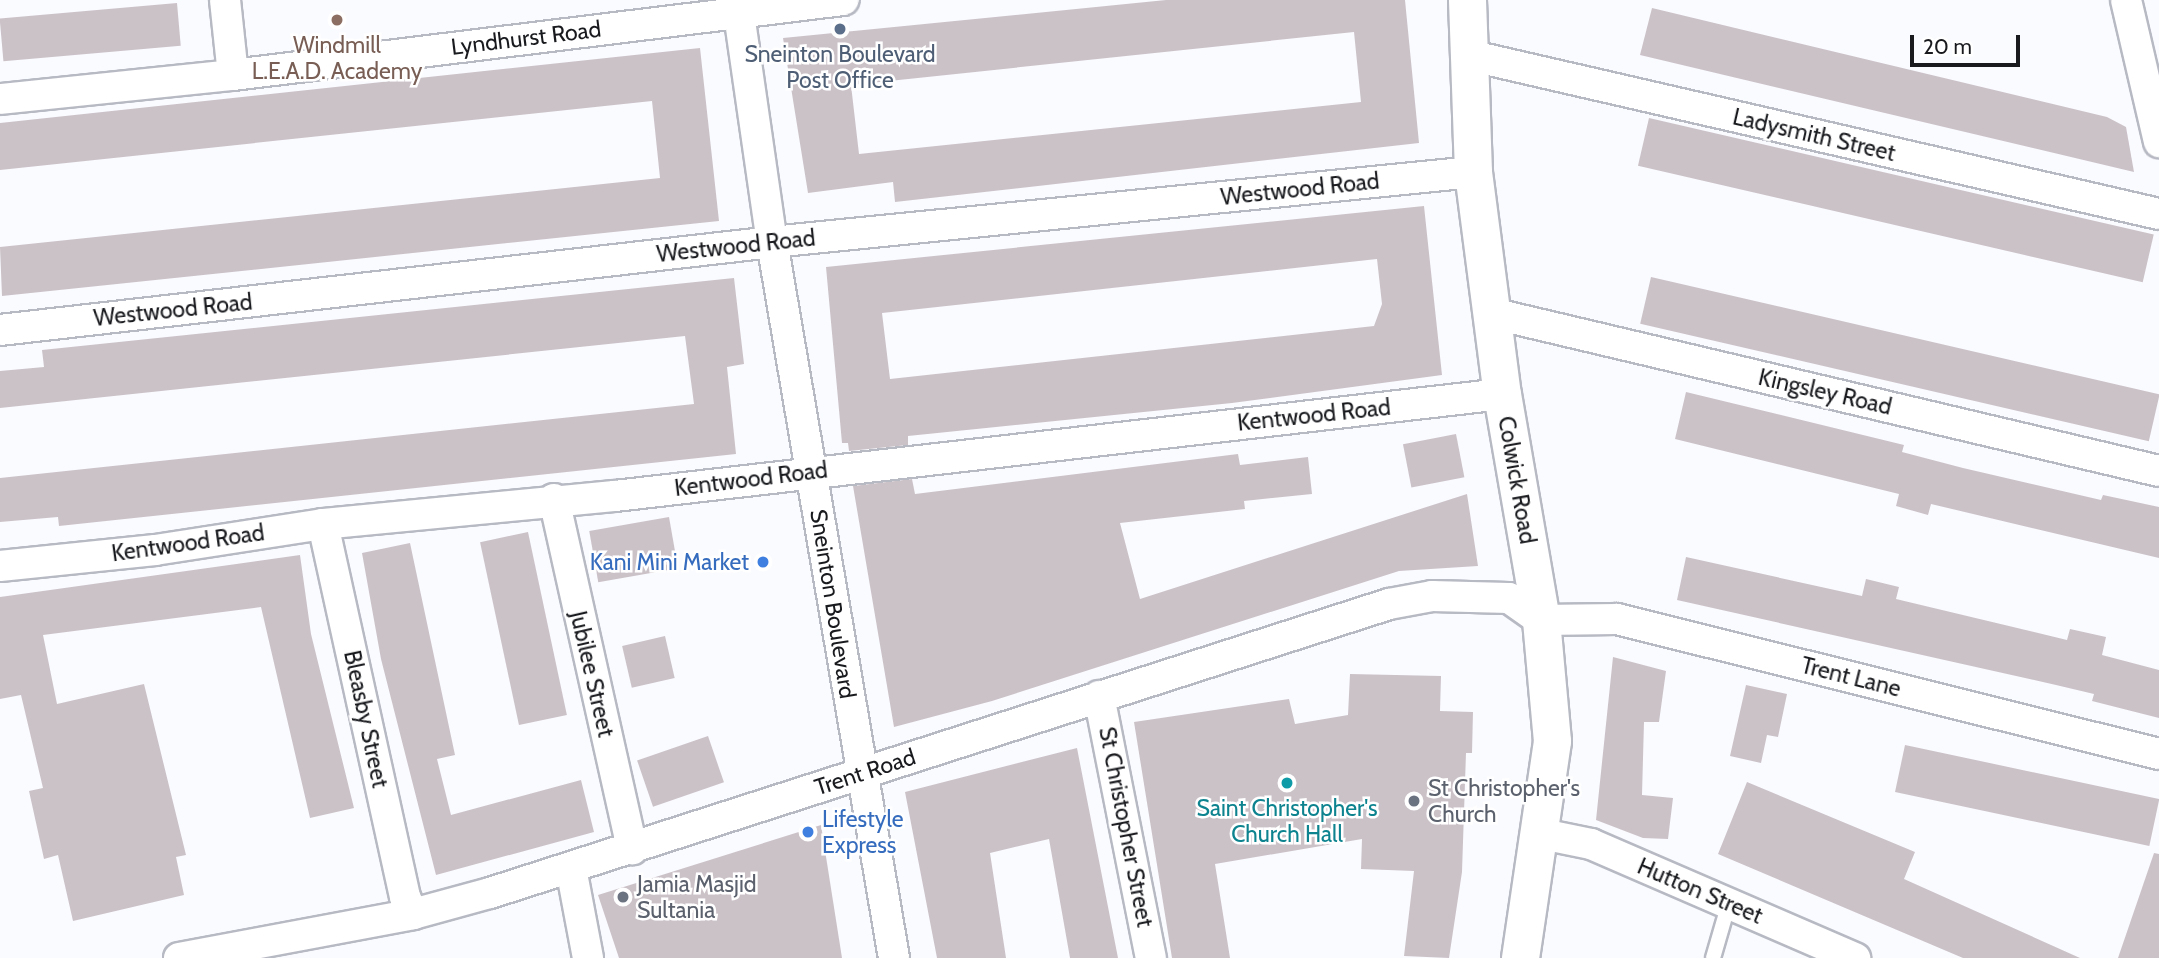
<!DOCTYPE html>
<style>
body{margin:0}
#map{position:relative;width:2159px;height:958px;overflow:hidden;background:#fafbff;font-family:Cabin,sans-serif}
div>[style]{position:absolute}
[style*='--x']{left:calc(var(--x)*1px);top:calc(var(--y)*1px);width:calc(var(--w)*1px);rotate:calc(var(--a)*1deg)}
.building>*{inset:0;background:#cbc2c8;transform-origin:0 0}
.roads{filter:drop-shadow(2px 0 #b7b9c3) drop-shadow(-2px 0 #b7b9c3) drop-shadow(0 2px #b7b9c3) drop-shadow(0 -2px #b7b9c3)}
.service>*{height:14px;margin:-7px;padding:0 7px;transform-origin:7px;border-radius:7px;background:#fff}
.minor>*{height:30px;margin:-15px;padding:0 15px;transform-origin:15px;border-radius:15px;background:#fff}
.tertiary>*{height:37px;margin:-18.5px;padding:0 18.5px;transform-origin:18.5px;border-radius:18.5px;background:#fff}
.dots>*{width:19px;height:19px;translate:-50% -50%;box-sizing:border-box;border:4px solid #fff;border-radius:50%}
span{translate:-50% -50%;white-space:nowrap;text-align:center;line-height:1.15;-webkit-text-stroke:5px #fff;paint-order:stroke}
.street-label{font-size:23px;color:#191a1e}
.education-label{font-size:23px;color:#785e54}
.service-label{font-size:23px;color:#4e5e75}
.shop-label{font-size:23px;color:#366cbe}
.right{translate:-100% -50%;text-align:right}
.left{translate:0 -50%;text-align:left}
.worship-label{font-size:23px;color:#5b616d}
.culture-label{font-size:23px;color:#0d838f}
.scale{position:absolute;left:1910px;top:35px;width:110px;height:32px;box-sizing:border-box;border:4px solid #191a1e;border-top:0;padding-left:9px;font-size:21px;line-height:24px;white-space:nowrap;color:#191a1e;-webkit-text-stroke:5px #fff;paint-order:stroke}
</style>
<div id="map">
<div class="building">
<i style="clip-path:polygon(evenodd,1166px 0,1405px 0,1419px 143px,895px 202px,893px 182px,808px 193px,783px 38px,1166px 0,1354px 32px,1361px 102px,859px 154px,851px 85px,1354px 32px)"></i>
<i style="left:177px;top:3px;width:43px;height:178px;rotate:85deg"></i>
<i style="clip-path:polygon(1652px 8px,2107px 117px,2126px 127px,2134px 172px,1640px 55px)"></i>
<i style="clip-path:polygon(700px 48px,719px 221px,2px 296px,0 247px,660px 178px,652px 101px,0 170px,0 123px)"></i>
<i style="left:1649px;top:118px;width:518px;height:49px;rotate:13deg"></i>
<i style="clip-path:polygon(evenodd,1424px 206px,1442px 375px,1232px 403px,908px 436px,908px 445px,849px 451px,848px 443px,842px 443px,826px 267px,1424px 206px,1377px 259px,1382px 304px,1374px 326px,890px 379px,882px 313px,1377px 259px)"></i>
<i style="left:1651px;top:277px;width:522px;height:48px;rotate:13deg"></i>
<i style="clip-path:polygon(734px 278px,744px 364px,727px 367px,736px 454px,59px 526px,58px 517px,0 522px,0 478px,694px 404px,685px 336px,0 408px,0 371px,44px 367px,42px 350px)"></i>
<i style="clip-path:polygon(1686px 392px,1904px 445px,1902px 452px,1963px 468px,2101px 500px,2103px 495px,2159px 507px,2159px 558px,1931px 504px,1928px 515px,1896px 506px,1899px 494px,1675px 439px)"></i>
<i style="left:1456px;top:434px;width:44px;height:54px;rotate:79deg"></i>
<i style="clip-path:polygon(1238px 454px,1240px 465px,1308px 457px,1312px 494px,1244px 501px,1245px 509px,1120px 523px,1140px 599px,1467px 494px,1478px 566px,1399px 571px,992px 701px,894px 727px,853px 486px,912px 479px,915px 494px)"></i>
<i style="left:669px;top:517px;width:52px;height:81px;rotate:80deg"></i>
<i style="left:528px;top:532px;width:187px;height:49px;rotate:78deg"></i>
<i style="clip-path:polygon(410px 543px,455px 755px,437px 759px,451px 815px,581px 780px,594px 832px,436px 875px,381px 659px,362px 553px)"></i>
<i style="clip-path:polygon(300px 555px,311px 634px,354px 808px,310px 818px,261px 607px,43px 635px,57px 704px,144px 684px,186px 855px,176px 857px,184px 895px,73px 921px,58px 855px,44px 859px,29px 791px,43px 788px,21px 695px,0 699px,0 597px)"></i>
<i style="clip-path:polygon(1686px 557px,1862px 596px,1866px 579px,1899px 587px,1896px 599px,2067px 640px,2070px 629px,2106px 637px,2102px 655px,2159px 670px,2159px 718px,2092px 701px,2094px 694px,2056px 685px,1677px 600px)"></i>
<i style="left:665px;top:636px;width:43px;height:44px;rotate:77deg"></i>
<i style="clip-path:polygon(1613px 657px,1666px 671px,1659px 722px,1644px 722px,1642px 795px,1673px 798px,1668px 839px,1643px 838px,1596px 820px)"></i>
<i style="clip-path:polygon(1350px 674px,1441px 676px,1440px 711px,1473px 712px,1472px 753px,1466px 753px,1462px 872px,1449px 958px,1404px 956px,1414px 871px,1361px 869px,1362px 839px,1215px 864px,1230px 958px,1172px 958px,1134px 722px,1289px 699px,1295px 724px,1348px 715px)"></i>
<i style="clip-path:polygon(1746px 685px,1787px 694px,1778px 737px,1767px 735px,1761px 763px,1730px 756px)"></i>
<i style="left:708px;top:736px;width:49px;height:75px;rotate:71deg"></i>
<i style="left:1905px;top:745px;width:260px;height:48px;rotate:12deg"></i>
<i style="clip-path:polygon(1077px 748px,1118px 958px,1070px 958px,1049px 839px,990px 853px,1006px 958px,937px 958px,905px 792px)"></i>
<i style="clip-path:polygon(1747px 782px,1915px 852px,1904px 879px,2080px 958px,1963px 958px,1718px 854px)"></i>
<i style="clip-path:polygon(821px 825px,842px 958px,619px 958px,598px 895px)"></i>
<i style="clip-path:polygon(2154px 853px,2159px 854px,2159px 958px,2118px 958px)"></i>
</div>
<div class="roads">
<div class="service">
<i style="--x:1713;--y:958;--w:57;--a:-73.8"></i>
</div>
<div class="minor">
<i style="--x:225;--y:0;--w:75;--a:83.9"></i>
<i style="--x:737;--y:0;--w:245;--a:81.8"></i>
<i style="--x:772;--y:242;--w:726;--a:80.33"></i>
<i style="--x:2126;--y:0;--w:146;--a:76.9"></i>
<i style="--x:1468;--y:55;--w:709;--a:12.96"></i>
<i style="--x:0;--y:99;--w:234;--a:-5.9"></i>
<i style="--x:233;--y:75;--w:615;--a:-7.01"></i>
<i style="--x:1491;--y:313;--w:686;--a:13.31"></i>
<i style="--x:0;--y:330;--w:777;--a:-6.5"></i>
<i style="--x:772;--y:242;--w:704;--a:-5.7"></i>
<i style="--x:554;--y:499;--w:359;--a:77.4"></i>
<i style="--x:323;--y:524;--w:382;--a:77.6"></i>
<i style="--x:405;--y:897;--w:19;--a:65"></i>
<i style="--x:0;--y:566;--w:156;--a:-5.9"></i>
<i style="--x:155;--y:550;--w:170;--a:-8.8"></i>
<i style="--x:323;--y:524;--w:293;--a:-5.5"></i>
<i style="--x:615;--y:496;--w:893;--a:-6.56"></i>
<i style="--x:1099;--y:696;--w:267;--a:78.8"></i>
<i style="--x:1542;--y:834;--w:50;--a:11.5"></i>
<i style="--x:1591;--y:844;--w:288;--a:23.4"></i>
<i style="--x:571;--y:868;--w:92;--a:79.3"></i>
<i style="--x:179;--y:958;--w:238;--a:-10.6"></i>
<i style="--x:413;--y:914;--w:80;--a:-15.3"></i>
<i style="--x:490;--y:893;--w:944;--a:-17.82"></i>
<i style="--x:1389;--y:604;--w:44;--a:-10.5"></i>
<i style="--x:1432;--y:596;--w:77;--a:1.5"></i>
<i style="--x:1509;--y:598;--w:39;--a:35"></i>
<i style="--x:1541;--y:620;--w:76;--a:-0.8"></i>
<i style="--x:1617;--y:619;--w:559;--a:13.99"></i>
</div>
<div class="tertiary">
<i style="--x:1467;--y:0;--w:172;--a:88"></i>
<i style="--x:1473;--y:172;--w:224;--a:82.6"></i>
<i style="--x:1502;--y:394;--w:229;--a:80.2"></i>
<i style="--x:1541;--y:620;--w:121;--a:84.8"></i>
<i style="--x:1552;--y:741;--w:219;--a:98.4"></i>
</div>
</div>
<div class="dots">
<i style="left:337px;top:20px;background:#8d6e63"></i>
<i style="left:840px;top:29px;background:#5c6f8a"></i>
<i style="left:763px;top:562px;background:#3f7fe0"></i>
<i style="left:1287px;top:783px;background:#0f9aa8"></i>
<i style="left:1414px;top:801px;background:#6b7280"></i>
<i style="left:808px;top:832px;background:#3f7fe0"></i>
<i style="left:623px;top:897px;background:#6b7280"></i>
</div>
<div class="street-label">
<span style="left:526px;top:38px;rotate:-7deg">Lyndhurst Road</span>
<span style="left:1814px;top:135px;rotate:13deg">Ladysmith Street</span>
<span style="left:1300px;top:189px;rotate:-6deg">Westwood Road</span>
<span style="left:736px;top:246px;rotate:-6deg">Westwood Road</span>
<span style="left:173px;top:310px;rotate:-6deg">Westwood Road</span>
<span style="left:1825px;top:392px;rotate:13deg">Kingsley Road</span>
<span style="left:1314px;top:415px;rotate:-6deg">Kentwood Road</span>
<span style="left:751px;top:479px;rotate:-7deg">Kentwood Road</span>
<span style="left:1517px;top:480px;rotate:80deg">Colwick Road</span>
<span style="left:188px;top:543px;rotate:-8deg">Kentwood Road</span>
<span style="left:833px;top:604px;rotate:81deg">Sneinton Boulevard</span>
<span style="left:592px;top:674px;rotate:77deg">Jubilee Street</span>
<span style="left:1851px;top:677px;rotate:14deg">Trent Lane</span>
<span style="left:366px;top:719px;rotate:78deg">Bleasby Street</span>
<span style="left:865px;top:772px;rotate:-18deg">Trent Road</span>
<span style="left:1126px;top:827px;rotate:79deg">St Christopher Street</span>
<span style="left:1700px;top:891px;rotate:23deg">Hutton Street</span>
</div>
<div class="education-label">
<span style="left:337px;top:58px">Windmill<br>L.E.A.D. Academy</span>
</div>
<div class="service-label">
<span style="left:840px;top:67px">Sneinton Boulevard<br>Post Office</span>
</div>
<div class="shop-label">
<span class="right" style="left:749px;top:562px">Kani Mini Market</span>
<span class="left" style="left:822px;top:832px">Lifestyle<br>Express</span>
</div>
<div class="worship-label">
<span class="left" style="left:1428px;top:801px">St Christopher's<br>Church</span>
<span class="left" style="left:637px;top:897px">Jamia Masjid<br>Sultania</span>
</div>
<div class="culture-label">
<span style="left:1287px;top:821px">Saint Christopher's<br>Church Hall</span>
</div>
<div class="scale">20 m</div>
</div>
